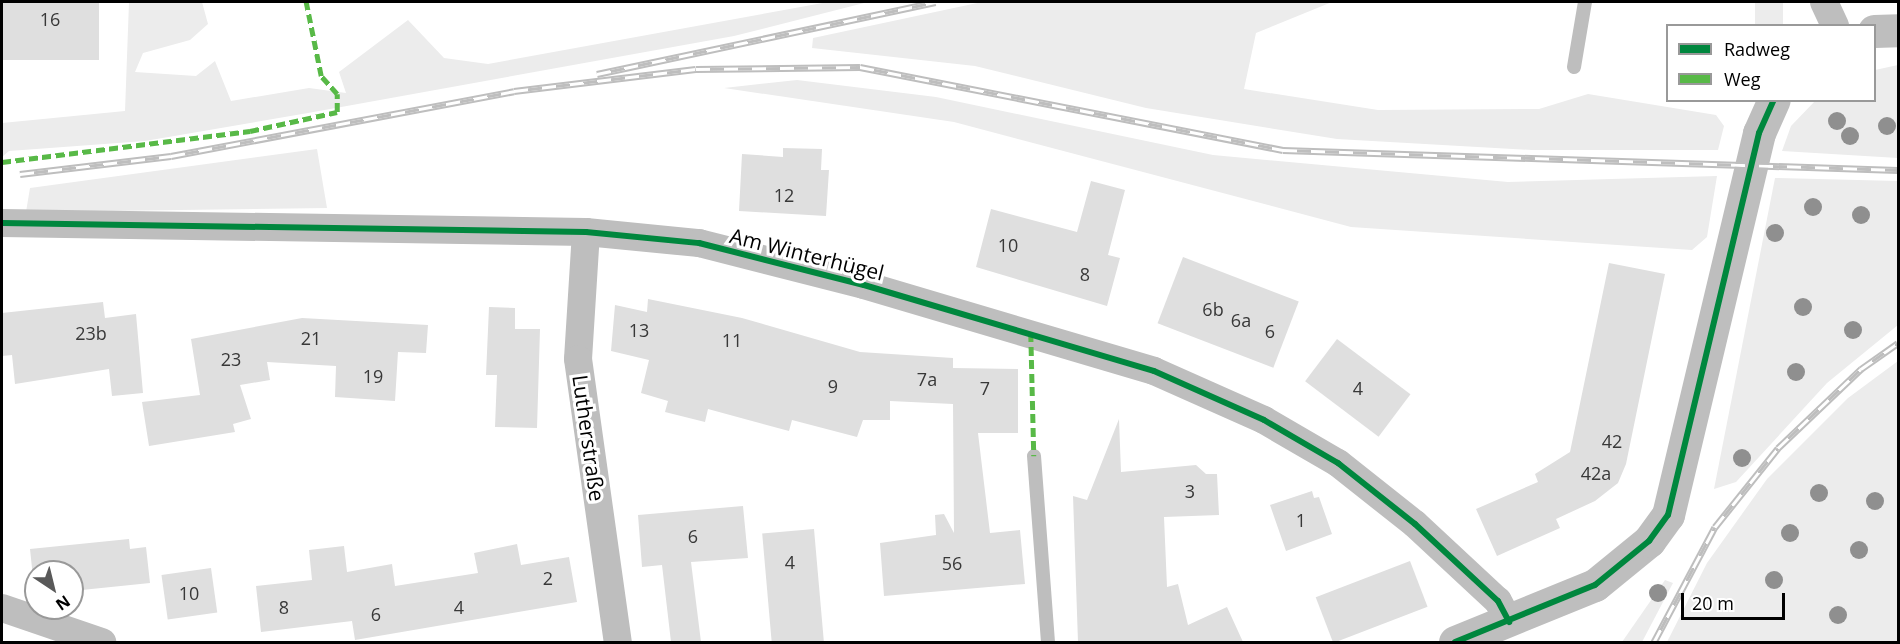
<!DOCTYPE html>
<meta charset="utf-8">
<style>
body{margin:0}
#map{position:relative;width:1900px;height:644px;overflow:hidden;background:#fff;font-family:"Open Sans",sans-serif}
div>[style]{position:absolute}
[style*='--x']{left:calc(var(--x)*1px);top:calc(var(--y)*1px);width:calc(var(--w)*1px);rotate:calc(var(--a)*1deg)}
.green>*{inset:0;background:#ececec;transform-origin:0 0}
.building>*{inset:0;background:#dfdfdf;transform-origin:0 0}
.service>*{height:14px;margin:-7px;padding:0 7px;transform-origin:7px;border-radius:7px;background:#bebebe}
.minor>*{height:28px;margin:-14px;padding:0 14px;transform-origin:14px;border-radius:14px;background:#bebebe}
.tertiary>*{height:33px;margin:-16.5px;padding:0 16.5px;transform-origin:16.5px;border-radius:16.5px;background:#bebebe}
.rail>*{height:7px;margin-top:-3.5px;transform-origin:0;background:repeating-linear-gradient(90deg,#fff 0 14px,#bebebe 0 28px);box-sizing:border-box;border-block:2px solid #bebebe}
.quiet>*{height:4.5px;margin-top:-2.25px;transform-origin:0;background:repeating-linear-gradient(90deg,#58b947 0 9px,transparent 0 13.5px)}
.cycleway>*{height:6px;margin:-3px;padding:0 3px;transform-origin:3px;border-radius:3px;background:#00873e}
.trees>*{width:18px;height:18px;margin:-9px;border-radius:50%;background:#8f8f8f}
span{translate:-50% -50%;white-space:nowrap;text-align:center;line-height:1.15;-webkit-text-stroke:6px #fff;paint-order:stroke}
.number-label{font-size:18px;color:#383838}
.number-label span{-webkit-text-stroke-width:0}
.street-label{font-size:21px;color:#000}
.frame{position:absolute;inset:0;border:3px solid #000;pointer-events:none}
.legend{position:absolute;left:1666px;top:24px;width:210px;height:78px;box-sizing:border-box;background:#fff;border:2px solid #999;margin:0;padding:8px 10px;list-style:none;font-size:18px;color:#000}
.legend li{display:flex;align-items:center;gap:12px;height:30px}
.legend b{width:30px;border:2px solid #999}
.north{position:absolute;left:24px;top:560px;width:60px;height:60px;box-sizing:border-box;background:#fff;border:2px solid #999;border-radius:50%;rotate:145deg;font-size:16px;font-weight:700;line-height:24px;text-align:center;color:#000}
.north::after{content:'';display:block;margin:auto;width:21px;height:27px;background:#595959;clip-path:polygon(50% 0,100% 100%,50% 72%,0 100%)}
.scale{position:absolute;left:1681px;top:593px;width:104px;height:27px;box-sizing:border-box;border:3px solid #000;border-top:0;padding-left:8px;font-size:18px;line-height:21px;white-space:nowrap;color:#000;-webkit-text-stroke:4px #fff;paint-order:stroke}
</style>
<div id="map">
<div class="green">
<i style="clip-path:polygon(129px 2px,202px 2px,208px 24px,190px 40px,143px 53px,135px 72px,196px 76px,215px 61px,231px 101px,309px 88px,346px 93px,339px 72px,408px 20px,444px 58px,488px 64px,828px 2px,868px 2px,734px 36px,308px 113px,145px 141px,9px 151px,2px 157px,2px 123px,125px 111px)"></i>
<i style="clip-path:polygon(982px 2px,1332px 2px,1256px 33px,1244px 89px,1378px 110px,1539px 109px,1588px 94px,1716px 115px,1724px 126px,1718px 150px,1532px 150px,1337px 139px,1146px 108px,975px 66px,812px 48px,813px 38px)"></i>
<i style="left:1755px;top:2px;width:28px;height:23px"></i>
<i style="clip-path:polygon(1898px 65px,1898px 158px,1782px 151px,1791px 126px,1815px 101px,1874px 100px,1875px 70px)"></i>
<i style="clip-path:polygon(797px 80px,936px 97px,1213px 155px,1508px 182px,1717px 176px,1707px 237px,1692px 250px,1351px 227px,954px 122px,724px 88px)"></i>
<i style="clip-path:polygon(317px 149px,327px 208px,26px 212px,30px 188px)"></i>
<i style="clip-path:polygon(1775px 178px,1898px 181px,1898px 325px,1827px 383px,1736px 482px,1714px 489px)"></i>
<i style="clip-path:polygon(1898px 361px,1898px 642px,1667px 642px,1707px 563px,1767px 479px,1848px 398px)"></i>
<i style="clip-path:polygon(1665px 580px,1673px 583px,1642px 642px,1622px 642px)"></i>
</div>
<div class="building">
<i style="left:2px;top:2px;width:97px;height:58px"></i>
<i style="clip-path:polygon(783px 148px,822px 149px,821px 170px,829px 170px,826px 216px,739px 211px,742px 154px,783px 157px)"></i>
<i style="clip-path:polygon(1091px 181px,1125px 190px,1108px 255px,1120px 258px,1107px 306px,976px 267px,991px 209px,1077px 232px)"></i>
<i style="left:1183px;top:257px;width:124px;height:71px;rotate:21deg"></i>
<i style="clip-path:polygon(1609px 263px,1665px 274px,1626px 464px,1618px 483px,1595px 501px,1556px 519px,1560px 528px,1497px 556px,1476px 509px,1538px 482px,1535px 474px,1570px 452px)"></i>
<i style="clip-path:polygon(648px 299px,742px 318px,860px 352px,953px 358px,953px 368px,1018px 369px,1018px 433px,978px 433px,990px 533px,1020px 530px,1025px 584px,884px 596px,880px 543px,936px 535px,935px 515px,944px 514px,954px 533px,953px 404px,890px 401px,890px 420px,863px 420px,857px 437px,792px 420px,789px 431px,708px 409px,705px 422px,665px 412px,668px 401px,641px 393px,649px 360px,611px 351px,615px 305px,647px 312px)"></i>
<i style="clip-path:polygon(103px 302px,105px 318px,136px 314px,143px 393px,112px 396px,109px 369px,15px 384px,12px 355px,2px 356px,2px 313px)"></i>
<i style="clip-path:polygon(489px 307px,515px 308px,515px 329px,540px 329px,537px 428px,495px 427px,497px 375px,486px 375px)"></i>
<i style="clip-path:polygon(302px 318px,428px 325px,426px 353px,398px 352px,395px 401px,335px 397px,336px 366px,267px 362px,270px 380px,240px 385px,251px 419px,233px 424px,235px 432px,149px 446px,142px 402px,200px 395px,191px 339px)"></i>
<i style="left:1337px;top:339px;width:92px;height:53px;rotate:37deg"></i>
<i style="clip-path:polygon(1119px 419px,1121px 472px,1196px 465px,1206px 474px,1217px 474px,1219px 515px,1164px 517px,1167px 587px,1178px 584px,1188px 625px,1227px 607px,1243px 642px,1078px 642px,1073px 496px,1087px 500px)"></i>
<i style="clip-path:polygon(1312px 491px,1314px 498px,1319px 497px,1332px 534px,1286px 551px,1270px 505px)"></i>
<i style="clip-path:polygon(743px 506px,748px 558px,691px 562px,701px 642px,671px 642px,662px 565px,642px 567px,638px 515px)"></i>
<i style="left:814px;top:529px;width:113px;height:52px;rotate:85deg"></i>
<i style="clip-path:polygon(129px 539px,130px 549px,146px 547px,150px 583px,72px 591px,72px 572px,36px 572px,34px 587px,30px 549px)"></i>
<i style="clip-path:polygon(517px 544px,521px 565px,569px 557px,577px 602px,355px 640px,352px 621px,261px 632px,256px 586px,312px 580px,309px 550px,344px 546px,347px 572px,392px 564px,395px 586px,478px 573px,474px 553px)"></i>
<i style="left:1410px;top:561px;width:49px;height:101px;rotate:69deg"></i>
<i style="left:211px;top:568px;width:45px;height:50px;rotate:82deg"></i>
</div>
<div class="service">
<i style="--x:1574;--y:67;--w:66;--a:-80.4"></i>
<i style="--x:1034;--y:456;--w:187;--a:85.7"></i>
</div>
<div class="minor">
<i style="--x:1824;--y:2;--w:26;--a:65"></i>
<i style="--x:2;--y:223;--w:584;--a:0.88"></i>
<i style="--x:586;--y:232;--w:114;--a:5.6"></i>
<i style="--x:699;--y:243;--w:170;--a:14.3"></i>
<i style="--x:864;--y:285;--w:302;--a:16.5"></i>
<i style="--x:1154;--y:371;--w:120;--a:24"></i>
<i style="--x:1264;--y:420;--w:86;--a:30.2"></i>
<i style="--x:1338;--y:463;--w:98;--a:38.4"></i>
<i style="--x:1415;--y:524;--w:113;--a:42.9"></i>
<i style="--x:1498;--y:601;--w:24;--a:62"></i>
<i style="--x:586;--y:232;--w:127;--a:93.6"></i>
<i style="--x:578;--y:359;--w:286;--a:82"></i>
<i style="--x:2;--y:608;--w:106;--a:18.8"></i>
</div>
<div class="tertiary">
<i style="--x:1874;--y:31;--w:24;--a:-2"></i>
<i style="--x:1455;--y:642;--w:151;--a:-22.2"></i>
<i style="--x:1595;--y:585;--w:70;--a:-39.2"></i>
<i style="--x:1649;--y:541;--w:32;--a:-54"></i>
<i style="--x:1668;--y:515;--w:393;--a:-76.6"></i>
<i style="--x:1759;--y:133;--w:36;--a:-66"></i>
</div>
<div class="rail">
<i style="--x:597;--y:74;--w:346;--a:-12"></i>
<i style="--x:20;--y:174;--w:152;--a:-6.8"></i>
<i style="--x:171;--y:156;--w:349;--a:-10.7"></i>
<i style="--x:514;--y:91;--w:183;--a:-6.9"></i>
<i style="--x:696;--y:69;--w:164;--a:-0.7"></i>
<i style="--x:860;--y:67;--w:431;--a:11.1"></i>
<i style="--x:1283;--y:150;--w:615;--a:1.86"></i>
<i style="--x:1654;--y:642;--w:130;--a:-62.1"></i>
<i style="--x:1715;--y:527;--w:101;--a:-51.4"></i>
<i style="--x:1778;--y:448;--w:115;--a:-43.6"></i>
<i style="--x:1861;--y:369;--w:45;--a:-35.1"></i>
</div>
<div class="quiet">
<i style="--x:2;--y:162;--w:250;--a:-7.1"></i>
<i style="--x:250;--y:131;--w:89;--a:-12.3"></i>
<i style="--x:337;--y:112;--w:18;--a:-90"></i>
<i style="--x:337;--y:94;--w:24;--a:-132"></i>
<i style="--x:321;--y:76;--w:76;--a:-101.5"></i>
<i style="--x:1031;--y:333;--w:123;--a:88.6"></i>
</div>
<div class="cycleway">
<i style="--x:2;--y:223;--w:584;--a:0.88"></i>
<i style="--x:586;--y:232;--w:114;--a:5.6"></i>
<i style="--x:699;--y:243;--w:170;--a:14.3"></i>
<i style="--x:864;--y:285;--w:302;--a:16.5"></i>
<i style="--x:1154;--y:371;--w:120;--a:24"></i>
<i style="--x:1264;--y:420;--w:86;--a:30.2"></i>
<i style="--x:1338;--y:463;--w:98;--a:38.4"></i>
<i style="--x:1415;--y:524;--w:113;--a:42.9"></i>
<i style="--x:1498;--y:601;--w:24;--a:62"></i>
<i style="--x:1455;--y:642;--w:151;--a:-22.2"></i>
<i style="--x:1595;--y:585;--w:70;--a:-39.2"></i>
<i style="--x:1649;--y:541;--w:32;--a:-54"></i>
<i style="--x:1668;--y:515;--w:393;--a:-76.6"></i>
<i style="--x:1759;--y:133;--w:36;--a:-66"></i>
</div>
<div class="trees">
<i style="left:1837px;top:121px"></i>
<i style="left:1887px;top:126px"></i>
<i style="left:1850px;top:136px"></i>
<i style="left:1813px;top:207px"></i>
<i style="left:1861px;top:215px"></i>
<i style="left:1775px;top:233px"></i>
<i style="left:1803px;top:307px"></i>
<i style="left:1853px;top:330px"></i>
<i style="left:1796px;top:372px"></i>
<i style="left:1742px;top:458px"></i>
<i style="left:1819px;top:493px"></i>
<i style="left:1875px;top:501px"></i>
<i style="left:1790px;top:533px"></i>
<i style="left:1859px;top:550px"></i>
<i style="left:1774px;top:580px"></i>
<i style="left:1658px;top:593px"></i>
<i style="left:1838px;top:615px"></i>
</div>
<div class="number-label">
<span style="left:50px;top:19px">16</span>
<span style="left:784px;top:195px">12</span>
<span style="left:1008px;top:245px">10</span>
<span style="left:1085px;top:274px">8</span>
<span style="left:1213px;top:309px">6b</span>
<span style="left:1241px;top:320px">6a</span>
<span style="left:639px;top:330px">13</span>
<span style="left:1270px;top:331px">6</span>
<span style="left:91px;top:333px">23b</span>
<span style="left:311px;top:338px">21</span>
<span style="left:732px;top:340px">11</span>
<span style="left:231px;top:359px">23</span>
<span style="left:373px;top:376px">19</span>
<span style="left:927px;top:379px">7a</span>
<span style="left:833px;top:386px">9</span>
<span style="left:985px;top:388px">7</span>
<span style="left:1358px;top:388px">4</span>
<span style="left:1612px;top:441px">42</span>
<span style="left:1596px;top:473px">42a</span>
<span style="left:1190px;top:491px">3</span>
<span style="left:1301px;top:520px">1</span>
<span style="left:693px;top:536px">6</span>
<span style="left:790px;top:562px">4</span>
<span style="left:952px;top:563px">56</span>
<span style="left:548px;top:578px">2</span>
<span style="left:189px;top:593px">10</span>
<span style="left:284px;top:607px">8</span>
<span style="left:459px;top:607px">4</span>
<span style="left:376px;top:614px">6</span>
</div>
<div class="street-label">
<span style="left:807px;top:254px;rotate:14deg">Am Winterhügel</span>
<span style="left:589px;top:438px;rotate:82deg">Lutherstraße</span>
</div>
<div class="frame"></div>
<ul class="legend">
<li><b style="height:8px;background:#00873e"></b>Radweg</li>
<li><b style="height:8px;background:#58b947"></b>Weg</li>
</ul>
<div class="north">N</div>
<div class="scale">20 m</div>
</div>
